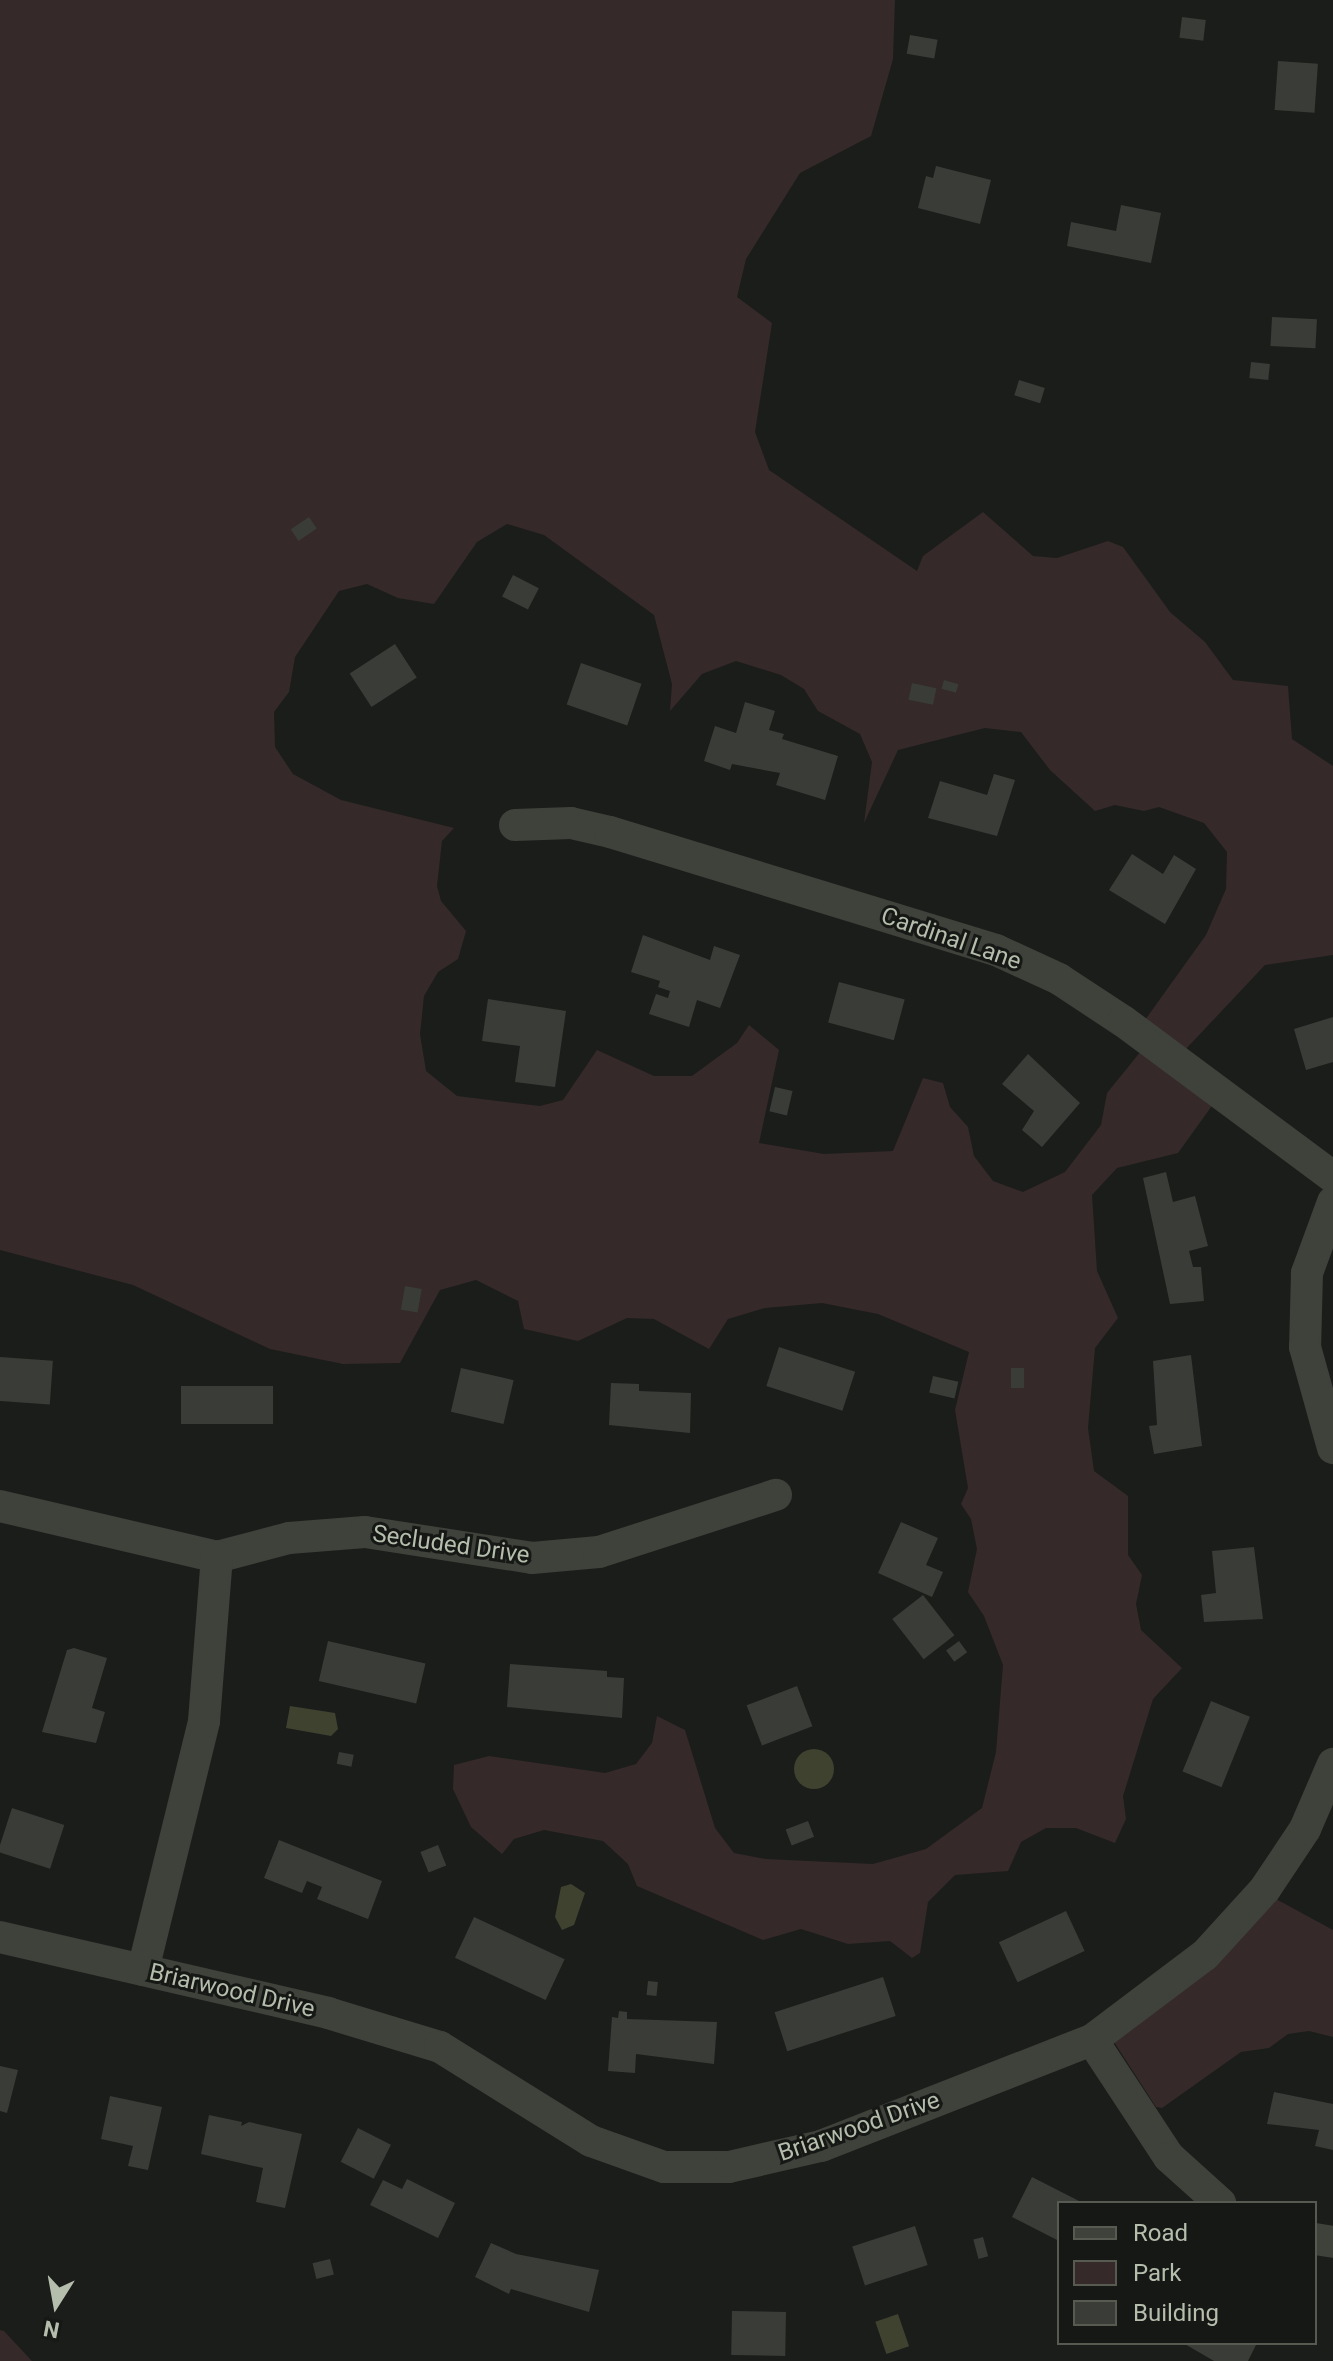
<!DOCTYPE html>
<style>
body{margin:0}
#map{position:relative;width:1333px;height:2361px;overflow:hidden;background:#1b1d1a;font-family:Roboto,sans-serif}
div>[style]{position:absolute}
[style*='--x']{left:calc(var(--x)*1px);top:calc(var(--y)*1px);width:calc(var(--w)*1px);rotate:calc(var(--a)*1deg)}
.green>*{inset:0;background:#35292a}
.water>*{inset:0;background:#3e422f;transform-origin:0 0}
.round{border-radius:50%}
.building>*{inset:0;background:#393c37;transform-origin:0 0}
.minor>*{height:32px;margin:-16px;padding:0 16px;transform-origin:16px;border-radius:16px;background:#3e423b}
span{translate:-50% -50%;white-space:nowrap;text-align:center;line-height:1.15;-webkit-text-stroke:6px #161815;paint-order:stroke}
.street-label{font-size:24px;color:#b5bdac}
.legend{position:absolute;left:1057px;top:2201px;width:260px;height:144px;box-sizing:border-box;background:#161815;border:2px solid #565a51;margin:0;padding:10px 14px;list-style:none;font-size:24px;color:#b5bdac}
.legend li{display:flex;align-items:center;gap:16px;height:40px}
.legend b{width:40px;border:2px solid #565a51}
.north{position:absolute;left:16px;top:2265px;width:80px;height:80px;-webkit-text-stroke:6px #161815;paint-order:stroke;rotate:191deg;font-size:22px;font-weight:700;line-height:32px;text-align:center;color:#b5bdac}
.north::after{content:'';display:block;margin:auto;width:28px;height:36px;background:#b5bdac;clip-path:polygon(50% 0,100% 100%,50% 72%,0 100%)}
</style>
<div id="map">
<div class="green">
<i style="clip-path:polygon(evenodd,0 0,895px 0,893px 59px,871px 136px,800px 173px,746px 259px,737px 297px,772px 323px,755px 432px,769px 470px,917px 571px,923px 556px,983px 512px,1033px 556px,1057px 558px,1108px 541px,1123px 547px,1170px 612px,1205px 642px,1233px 680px,1288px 686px,1292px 739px,1333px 766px,1333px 955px,1265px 965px,1184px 1051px,1219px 1096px,1178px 1153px,1117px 1168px,1092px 1195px,1097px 1271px,1118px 1318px,1095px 1348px,1088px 1428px,1094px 1471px,1128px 1496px,1128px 1555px,1142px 1575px,1136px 1604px,1141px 1630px,1182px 1668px,1153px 1699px,1123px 1796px,1126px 1819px,1115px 1843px,1076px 1828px,1046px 1828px,1021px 1842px,1008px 1871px,955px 1875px,928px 1902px,920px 1953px,912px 1958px,890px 1941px,848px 1944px,801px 1929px,763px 1940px,637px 1886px,628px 1864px,603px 1841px,544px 1830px,514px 1839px,502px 1854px,471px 1827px,453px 1789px,454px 1765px,489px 1756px,605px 1773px,636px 1764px,652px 1743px,657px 1716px,685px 1730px,715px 1828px,734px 1853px,766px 1859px,873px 1864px,926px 1849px,982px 1808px,996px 1752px,1003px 1665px,984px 1616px,968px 1592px,977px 1549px,971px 1519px,961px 1504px,968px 1488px,955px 1410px,969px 1352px,878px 1314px,822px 1303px,765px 1308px,728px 1319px,709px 1349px,654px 1319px,627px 1318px,578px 1341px,524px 1329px,518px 1301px,476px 1280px,440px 1290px,400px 1363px,343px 1364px,270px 1349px,133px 1285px,0 1250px,0 0,507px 524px,544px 535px,654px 615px,672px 684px,670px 711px,702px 674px,736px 661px,781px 675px,804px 689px,818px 711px,860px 734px,872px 762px,864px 823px,898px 750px,985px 728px,1021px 732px,1050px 770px,1095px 811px,1115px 805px,1144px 811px,1159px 807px,1204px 823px,1227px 852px,1226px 889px,1206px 935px,1145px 1020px,1150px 1040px,1107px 1093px,1101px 1125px,1065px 1172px,1023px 1192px,993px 1181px,974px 1156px,968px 1127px,950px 1107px,943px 1083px,923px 1078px,893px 1151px,824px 1154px,759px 1143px,779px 1050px,749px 1025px,737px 1043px,692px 1076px,654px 1076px,597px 1050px,563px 1100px,540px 1106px,457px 1096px,426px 1071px,420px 1034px,424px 996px,438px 972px,458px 959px,466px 931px,441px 901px,437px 886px,442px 841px,454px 828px,341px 800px,293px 774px,275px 747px,274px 712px,289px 692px,295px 657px,339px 591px,367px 584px,398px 598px,434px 604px,477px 542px,507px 524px)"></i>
<i style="clip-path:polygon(1267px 1894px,1333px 1930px,1333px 2037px,1309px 2031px,1288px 2034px,1269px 2048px,1241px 2052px,1162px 2108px,1156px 2107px,1107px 2031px)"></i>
<i style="clip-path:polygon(0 2330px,4px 2331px,32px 2361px,0 2361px)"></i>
</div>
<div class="water">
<i style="clip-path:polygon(290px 1706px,335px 1713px,338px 1729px,331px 1736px,286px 1728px)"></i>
<i class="round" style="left:794px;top:1749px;width:40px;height:40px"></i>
<i style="clip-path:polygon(571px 1884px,585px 1893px,574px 1925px,562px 1930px,555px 1917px,561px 1887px)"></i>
<i style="left:898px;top:2314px;width:34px;height:24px;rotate:71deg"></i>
</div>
<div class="building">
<i style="left:1182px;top:17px;width:24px;height:21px;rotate:7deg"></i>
<i style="left:910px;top:35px;width:28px;height:19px;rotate:10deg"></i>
<i style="left:1278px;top:61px;width:40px;height:49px;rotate:4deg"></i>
<i style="clip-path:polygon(936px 166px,991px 180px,980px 224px,918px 208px,926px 176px,933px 178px)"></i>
<i style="clip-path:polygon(1121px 205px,1161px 213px,1151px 263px,1067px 246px,1071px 222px,1116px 231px)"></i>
<i style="left:1272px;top:317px;width:45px;height:29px;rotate:3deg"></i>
<i style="left:1251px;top:362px;width:19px;height:16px;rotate:6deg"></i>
<i style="left:1019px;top:380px;width:27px;height:16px;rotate:17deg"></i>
<i style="left:309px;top:517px;width:14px;height:22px;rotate:56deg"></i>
<i style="left:513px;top:575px;width:29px;height:24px;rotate:27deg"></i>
<i style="left:395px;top:644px;width:40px;height:54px;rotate:57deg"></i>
<i style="left:581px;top:663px;width:64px;height:44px;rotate:19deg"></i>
<i style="left:944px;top:680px;width:15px;height:9px;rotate:16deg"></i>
<i style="left:912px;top:683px;width:25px;height:17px;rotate:12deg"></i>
<i style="clip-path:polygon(745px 702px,775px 711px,769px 730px,784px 734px,782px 739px,838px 756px,825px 800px,776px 785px,780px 773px,732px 764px,730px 770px,704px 761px,715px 726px,736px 733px)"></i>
<i style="clip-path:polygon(994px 774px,1015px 780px,997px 836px,928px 818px,940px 781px,987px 795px)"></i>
<i style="clip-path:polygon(1132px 854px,1163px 874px,1174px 855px,1196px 869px,1165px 924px,1109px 890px)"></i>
<i style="clip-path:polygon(643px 935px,710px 960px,714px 946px,740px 955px,720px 1008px,697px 1000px,689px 1027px,649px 1014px,656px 994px,668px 998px,670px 991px,658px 987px,660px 981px,631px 972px)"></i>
<i style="left:839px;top:982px;width:68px;height:42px;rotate:15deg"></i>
<i style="clip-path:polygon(488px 999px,566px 1011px,555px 1087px,515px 1082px,520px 1046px,482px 1041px)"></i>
<i style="clip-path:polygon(1333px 1017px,1333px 1062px,1306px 1070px,1294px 1029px)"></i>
<i style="clip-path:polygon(1028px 1054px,1080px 1103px,1042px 1147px,1022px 1130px,1034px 1111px,1002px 1084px)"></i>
<i style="left:775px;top:1087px;width:18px;height:25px;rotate:13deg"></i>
<i style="clip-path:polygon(1166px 1172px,1173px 1202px,1195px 1196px,1208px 1246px,1189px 1251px,1193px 1267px,1201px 1267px,1204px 1301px,1170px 1304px,1143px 1178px)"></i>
<i style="left:405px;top:1286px;width:17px;height:24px;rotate:10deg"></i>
<i style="left:779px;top:1347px;width:80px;height:41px;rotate:18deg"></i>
<i style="clip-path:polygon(1191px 1355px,1202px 1446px,1154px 1454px,1149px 1426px,1157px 1425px,1153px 1361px)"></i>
<i style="left:0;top:1357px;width:53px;height:44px;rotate:4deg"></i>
<i style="left:461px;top:1368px;width:54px;height:45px;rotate:13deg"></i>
<i style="left:1011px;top:1368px;width:13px;height:20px"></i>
<i style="left:933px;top:1376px;width:26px;height:17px;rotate:13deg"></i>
<i style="clip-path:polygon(611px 1383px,639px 1384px,639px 1391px,691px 1393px,690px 1433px,609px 1425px)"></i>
<i style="left:273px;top:1386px;width:38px;height:92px;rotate:90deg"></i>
<i style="clip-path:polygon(901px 1522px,938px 1538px,926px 1565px,943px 1572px,932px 1597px,878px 1573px)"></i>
<i style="clip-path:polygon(1254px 1547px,1263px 1619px,1204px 1622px,1201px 1595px,1216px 1593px,1212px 1551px)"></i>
<i style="left:923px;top:1595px;width:51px;height:39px;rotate:52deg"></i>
<i style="left:328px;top:1641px;width:100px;height:41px;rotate:13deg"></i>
<i style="left:959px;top:1641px;width:14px;height:16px;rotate:54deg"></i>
<i style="clip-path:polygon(74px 1648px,107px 1658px,92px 1708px,105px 1712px,96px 1743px,42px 1732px,67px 1650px)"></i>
<i style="clip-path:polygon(510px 1664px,607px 1671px,607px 1677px,624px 1678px,622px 1718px,507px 1707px)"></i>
<i style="left:797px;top:1686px;width:43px;height:54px;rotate:69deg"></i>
<i style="left:1211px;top:1701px;width:42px;height:76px;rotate:22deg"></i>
<i style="left:339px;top:1752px;width:15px;height:12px;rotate:11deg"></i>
<i style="left:12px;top:1808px;width:55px;height:46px;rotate:18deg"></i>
<i style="left:808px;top:1821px;width:17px;height:24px;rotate:69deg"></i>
<i style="clip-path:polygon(279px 1840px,382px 1881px,368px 1919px,317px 1899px,322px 1887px,307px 1881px,302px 1893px,264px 1878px)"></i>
<i style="left:438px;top:1845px;width:22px;height:19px;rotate:68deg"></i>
<i style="left:1066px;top:1911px;width:44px;height:74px;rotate:65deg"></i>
<i style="left:474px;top:1917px;width:100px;height:45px;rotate:25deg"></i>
<i style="left:883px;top:1977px;width:41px;height:114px;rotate:72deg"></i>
<i style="left:648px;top:1981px;width:10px;height:14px;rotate:6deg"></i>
<i style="clip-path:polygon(619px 2011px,627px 2012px,627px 2019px,717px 2022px,714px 2064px,636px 2054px,635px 2073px,608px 2071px,612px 2017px,618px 2018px)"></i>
<i style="clip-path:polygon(0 2066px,18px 2070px,7px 2113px,0 2111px)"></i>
<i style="clip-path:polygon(1274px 2092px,1333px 2104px,1333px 2150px,1315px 2146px,1319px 2130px,1267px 2124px)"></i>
<i style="clip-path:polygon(110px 2096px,162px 2107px,148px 2170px,128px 2166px,133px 2146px,101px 2139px)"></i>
<i style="clip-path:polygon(209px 2115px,242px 2122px,241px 2126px,249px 2122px,302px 2134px,285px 2208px,256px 2202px,263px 2168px,201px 2154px)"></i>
<i style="left:358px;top:2128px;width:37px;height:38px;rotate:27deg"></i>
<i style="clip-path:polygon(1032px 2177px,1083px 2203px,1059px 2203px,1059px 2241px,1012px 2217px)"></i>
<i style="clip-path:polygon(407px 2179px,455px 2203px,438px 2238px,370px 2205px,383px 2180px,402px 2189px)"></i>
<i style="left:915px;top:2226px;width:41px;height:66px;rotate:72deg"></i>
<i style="left:983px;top:2237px;width:20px;height:10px;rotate:75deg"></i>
<i style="clip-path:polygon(491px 2243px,516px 2254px,599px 2270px,589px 2312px,511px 2289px,509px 2294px,475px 2277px)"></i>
<i style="left:330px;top:2259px;width:16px;height:18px;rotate:76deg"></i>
<i style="left:732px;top:2311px;width:54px;height:44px;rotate:1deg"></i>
<i style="clip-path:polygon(1183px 2343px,1257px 2343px,1248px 2361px,1214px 2361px)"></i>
</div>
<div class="minor">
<i style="--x:515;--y:825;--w:56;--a:-2"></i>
<i style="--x:571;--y:823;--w:40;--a:13"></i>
<i style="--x:610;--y:832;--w:404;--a:17"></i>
<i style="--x:996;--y:950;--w:69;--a:24.7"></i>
<i style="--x:1059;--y:979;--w:77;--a:33.3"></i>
<i style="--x:1123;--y:1021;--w:262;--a:36.6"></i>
<i style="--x:1333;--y:1202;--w:76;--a:110.1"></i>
<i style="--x:1307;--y:1273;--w:74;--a:91.5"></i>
<i style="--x:1305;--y:1347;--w:105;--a:74.5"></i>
<i style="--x:0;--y:1506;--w:223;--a:13.2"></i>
<i style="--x:217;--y:1557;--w:74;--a:-14.8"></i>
<i style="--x:289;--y:1538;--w:76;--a:-4.5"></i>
<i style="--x:365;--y:1532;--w:169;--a:8.8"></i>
<i style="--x:532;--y:1558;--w:67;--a:-5.1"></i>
<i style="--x:599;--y:1552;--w:186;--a:-17.9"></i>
<i style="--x:0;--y:1937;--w:337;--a:13"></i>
<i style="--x:328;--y:2013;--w:117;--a:16.9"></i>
<i style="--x:440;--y:2047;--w:178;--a:31.9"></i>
<i style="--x:591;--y:2141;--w:77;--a:19.6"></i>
<i style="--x:664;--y:2167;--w:65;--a:0"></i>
<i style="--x:729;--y:2167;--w:94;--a:-12.9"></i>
<i style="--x:821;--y:2146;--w:291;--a:-21.4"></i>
<i style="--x:1092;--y:2040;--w:141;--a:-37"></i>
<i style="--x:1205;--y:1955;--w:89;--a:-47.7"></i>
<i style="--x:1265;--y:1889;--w:72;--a:-56.3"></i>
<i style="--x:1305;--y:1829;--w:71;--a:-66.7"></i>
<i style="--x:143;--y:1970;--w:256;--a:-76.2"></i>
<i style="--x:204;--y:1721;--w:165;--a:-85.5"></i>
<i style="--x:1092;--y:2040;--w:140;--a:56.7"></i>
<i style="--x:1169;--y:2157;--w:69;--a:42"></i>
<i style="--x:1315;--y:2239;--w:18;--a:9"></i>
</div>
<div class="street-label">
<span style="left:951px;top:939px;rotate:19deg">Cardinal Lane</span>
<span style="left:451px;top:1545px;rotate:8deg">Secluded Drive</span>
<span style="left:232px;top:1991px;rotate:13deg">Briarwood Drive</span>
<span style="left:859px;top:2127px;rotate:-19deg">Briarwood Drive</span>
</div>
<ul class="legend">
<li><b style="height:10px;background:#3e423b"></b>Road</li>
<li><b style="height:22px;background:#35292a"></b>Park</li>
<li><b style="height:22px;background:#393c37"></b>Building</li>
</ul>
<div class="north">N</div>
</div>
